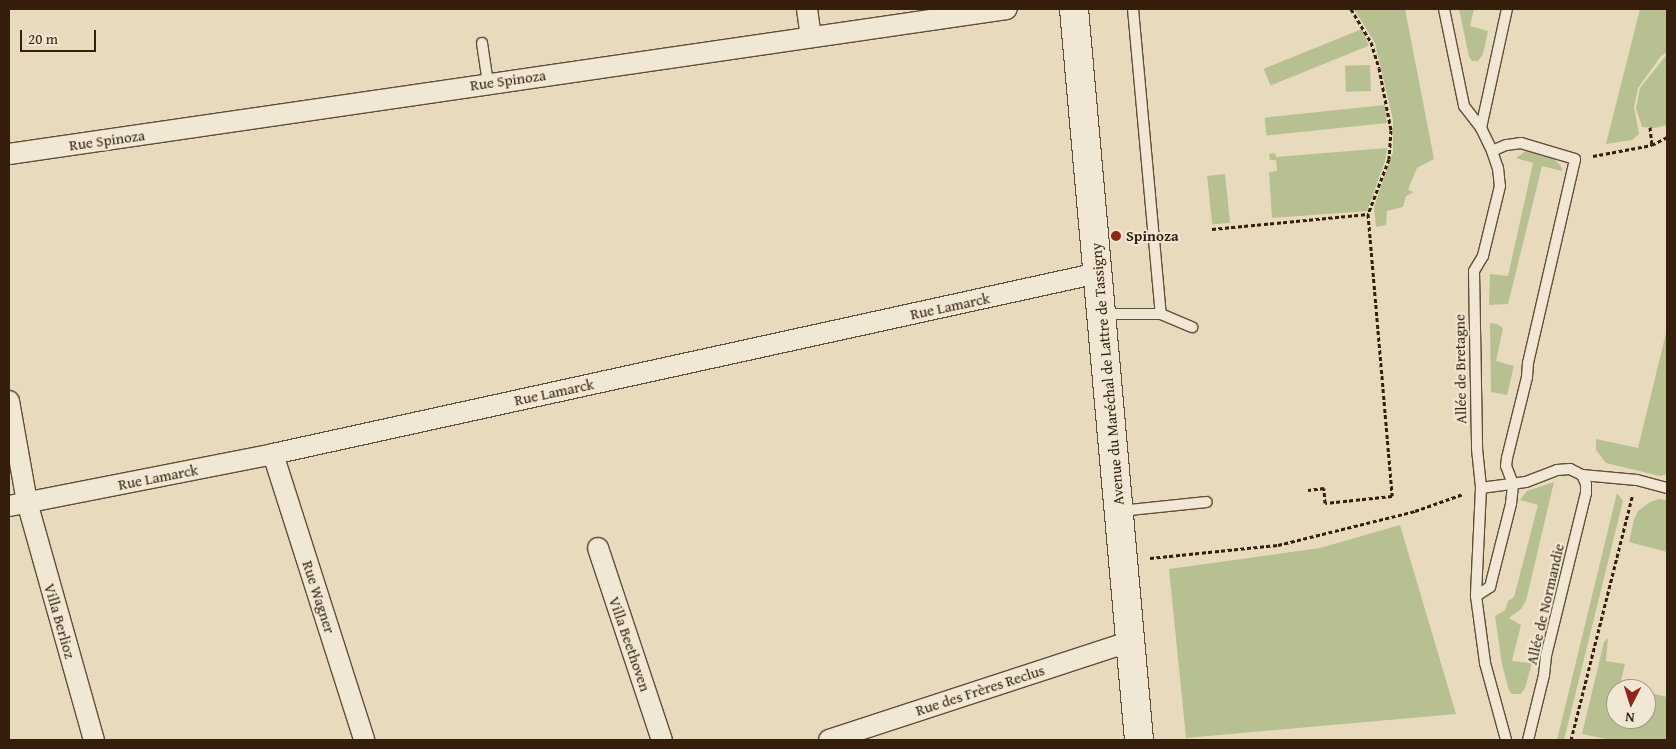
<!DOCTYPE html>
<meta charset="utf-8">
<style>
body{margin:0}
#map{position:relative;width:1676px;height:749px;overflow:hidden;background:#e8dbbd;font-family:"Gentium Book Plus",serif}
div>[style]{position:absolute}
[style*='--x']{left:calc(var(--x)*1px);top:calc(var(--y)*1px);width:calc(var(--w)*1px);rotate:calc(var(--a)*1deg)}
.green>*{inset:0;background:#b6c091;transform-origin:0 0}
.path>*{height:3px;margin-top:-1.5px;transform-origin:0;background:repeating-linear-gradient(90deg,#351e0b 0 4px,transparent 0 6.5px)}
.roads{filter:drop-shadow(1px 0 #624d38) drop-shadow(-1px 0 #624d38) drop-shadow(0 1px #624d38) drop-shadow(0 -1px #624d38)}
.lane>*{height:10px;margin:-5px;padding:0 5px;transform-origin:5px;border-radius:5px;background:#f0e8d4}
.street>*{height:20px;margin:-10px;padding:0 10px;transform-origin:10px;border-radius:10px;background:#f0e8d4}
.secondary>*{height:28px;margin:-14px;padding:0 14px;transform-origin:14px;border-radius:14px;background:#f0e8d4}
.dots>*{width:14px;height:14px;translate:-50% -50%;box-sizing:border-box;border:2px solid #f0e8d4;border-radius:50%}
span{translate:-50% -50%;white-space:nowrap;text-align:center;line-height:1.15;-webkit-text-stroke:4px #f0e8d4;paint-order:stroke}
.street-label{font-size:15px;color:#351e0b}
.poi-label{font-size:15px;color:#351e0b;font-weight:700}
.left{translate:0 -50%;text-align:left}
.frame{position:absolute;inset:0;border:10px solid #351e0b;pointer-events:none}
.north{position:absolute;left:1606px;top:679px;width:50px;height:50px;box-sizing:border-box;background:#f0e8d4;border:1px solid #a59784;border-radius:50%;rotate:185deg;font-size:14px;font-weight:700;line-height:20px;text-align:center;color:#351e0b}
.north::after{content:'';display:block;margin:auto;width:18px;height:22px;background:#8f2418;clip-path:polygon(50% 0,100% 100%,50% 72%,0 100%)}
.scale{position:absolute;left:20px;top:30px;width:76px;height:22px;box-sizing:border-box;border:2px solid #351e0b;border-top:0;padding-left:6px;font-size:15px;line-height:18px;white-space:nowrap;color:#351e0b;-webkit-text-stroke:4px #f0e8d4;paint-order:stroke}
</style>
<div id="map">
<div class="green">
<i style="clip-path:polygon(1354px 9px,1405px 9px,1434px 159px,1417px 168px,1408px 190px,1414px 192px,1406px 196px,1403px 207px,1387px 211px,1386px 225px,1376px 227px,1374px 207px,1393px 152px,1393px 120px,1375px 43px)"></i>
<i style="clip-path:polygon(1459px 9px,1474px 9px,1470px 26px,1488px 31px,1483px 54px,1478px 61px,1472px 61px,1469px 57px)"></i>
<i style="clip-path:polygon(1640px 9px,1667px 9px,1667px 52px,1661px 56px,1638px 88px,1634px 107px,1639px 134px,1632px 140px,1606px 144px)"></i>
<i style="left:1362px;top:29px;width:18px;height:106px;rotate:68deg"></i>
<i style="clip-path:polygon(1667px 54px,1667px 125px,1655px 128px,1642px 127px,1636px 108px,1640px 88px)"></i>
<i style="left:1370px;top:65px;width:26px;height:25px;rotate:88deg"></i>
<i style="left:1385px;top:105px;width:18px;height:121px;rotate:84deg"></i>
<i style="clip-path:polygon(1387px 148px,1385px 161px,1367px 211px,1272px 218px,1269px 172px,1277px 171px,1276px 160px,1270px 160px,1269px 154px,1275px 153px,1276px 157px)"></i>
<i style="clip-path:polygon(1526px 151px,1552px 157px,1561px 166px,1562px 171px,1542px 166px,1508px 304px,1489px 305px,1490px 274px,1508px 276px,1533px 163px,1516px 158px)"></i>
<i style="left:1225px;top:174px;width:49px;height:18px;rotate:84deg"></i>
<i style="clip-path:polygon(1490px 323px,1497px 324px,1503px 328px,1496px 361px,1514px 366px,1507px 395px,1491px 392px)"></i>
<i style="clip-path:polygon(1667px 329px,1667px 474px,1660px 476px,1606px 463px,1596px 450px,1596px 439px,1638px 448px)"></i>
<i style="clip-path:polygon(1554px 482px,1526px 601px,1521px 609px,1509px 618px,1521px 625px,1512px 661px,1532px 663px,1525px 688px,1521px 694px,1512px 694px,1509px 691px,1502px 664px,1495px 616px,1505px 610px,1508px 601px,1514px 597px,1538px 505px,1520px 500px,1527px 491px)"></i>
<i style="clip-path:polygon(1617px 493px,1623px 501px,1564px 740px,1557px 740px)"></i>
<i style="clip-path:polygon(1659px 499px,1667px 500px,1667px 552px,1629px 542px,1634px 519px,1638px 511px,1650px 502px)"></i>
<i style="clip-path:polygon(1400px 525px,1456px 714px,1186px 738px,1169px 569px,1320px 548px)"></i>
<i style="clip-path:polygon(1608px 638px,1606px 661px,1625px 664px,1620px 685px,1634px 689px,1616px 689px,1616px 719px,1646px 719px,1646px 692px,1667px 697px,1667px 740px,1611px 740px,1582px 734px,1604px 642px)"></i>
</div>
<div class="path">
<i style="--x:1351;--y:9;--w:39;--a:59"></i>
<i style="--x:1371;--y:42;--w:27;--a:73"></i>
<i style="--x:1379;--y:68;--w:63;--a:79"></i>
<i style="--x:1391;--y:130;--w:29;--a:94"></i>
<i style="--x:1389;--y:159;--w:59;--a:110.9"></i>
<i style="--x:1650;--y:127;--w:18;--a:84"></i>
<i style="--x:1593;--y:156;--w:60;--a:-10.6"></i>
<i style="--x:1652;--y:145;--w:17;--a:-28"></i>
<i style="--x:1212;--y:229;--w:157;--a:-5.5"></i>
<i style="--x:1368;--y:214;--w:283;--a:85.1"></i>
<i style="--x:1392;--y:496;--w:67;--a:174"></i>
<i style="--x:1325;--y:503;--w:15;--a:-94"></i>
<i style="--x:1324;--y:488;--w:16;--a:173"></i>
<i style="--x:1150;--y:558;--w:129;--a:-5.8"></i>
<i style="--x:1278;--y:545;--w:141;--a:-13.9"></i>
<i style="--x:1415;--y:511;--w:51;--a:-19.5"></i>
<i style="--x:1571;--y:740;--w:251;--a:-75.9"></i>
</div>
<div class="roads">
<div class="lane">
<i style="--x:1133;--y:9;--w:306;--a:84.8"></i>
<i style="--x:1444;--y:9;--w:99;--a:78.3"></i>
<i style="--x:1464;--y:106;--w:28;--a:52"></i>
<i style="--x:1481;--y:128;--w:25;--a:64"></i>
<i style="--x:1492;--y:151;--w:18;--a:71"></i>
<i style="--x:1498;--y:168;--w:18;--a:84"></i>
<i style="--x:1500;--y:186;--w:72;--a:103.7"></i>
<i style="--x:1483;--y:256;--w:17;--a:121"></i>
<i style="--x:1474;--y:271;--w:178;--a:89"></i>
<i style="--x:1477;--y:449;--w:39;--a:84"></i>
<i style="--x:1481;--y:488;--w:108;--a:92.7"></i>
<i style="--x:1476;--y:596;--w:68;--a:82.3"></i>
<i style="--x:1485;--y:663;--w:80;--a:74.7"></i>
<i style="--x:482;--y:43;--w:40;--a:81.5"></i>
<i style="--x:1481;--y:128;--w:122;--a:-77.7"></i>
<i style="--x:1103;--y:314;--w:58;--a:0"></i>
<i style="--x:1161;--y:314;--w:34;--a:23"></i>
<i style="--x:1582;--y:475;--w:55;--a:5.2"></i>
<i style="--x:1637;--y:480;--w:31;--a:15"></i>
<i style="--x:1481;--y:488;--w:45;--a:-7.6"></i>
<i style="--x:1526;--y:482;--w:33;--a:-21"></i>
<i style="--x:1557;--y:470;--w:13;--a:-4"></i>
<i style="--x:1570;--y:469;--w:13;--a:27"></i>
<i style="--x:1582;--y:475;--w:10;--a:66"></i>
<i style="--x:1586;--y:484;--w:9;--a:90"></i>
<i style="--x:1586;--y:493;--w:168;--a:103.8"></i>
<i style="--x:1546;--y:656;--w:19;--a:96"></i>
<i style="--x:1544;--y:675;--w:67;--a:103.8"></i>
<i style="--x:1120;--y:511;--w:87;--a:-5.9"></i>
<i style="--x:1476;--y:596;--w:17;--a:-33"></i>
<i style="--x:1490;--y:587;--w:86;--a:-75.8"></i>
<i style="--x:1511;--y:504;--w:20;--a:-84"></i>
<i style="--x:1513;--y:484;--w:19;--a:-111"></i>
<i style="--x:1506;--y:466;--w:8;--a:-83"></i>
<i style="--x:1507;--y:458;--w:83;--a:-76.1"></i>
<i style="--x:1527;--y:377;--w:14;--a:-86"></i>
<i style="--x:1528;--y:363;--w:209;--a:-77"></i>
<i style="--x:1575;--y:159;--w:56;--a:-163.5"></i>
<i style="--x:1521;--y:143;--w:15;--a:172"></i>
<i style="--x:1506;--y:145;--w:15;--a:157"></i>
</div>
<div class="street">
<i style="--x:807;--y:9;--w:27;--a:82"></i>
<i style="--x:9;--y:154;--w:1008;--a:-8.27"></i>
<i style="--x:9;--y:401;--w:103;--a:79.9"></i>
<i style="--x:27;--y:502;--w:247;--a:74.3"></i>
<i style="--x:273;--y:454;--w:300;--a:72.3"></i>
<i style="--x:9;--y:506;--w:269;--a:-11.1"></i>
<i style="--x:273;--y:454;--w:845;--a:-12.37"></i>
<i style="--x:598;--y:548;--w:202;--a:71.6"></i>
<i style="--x:829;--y:740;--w:318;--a:-18.1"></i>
</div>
<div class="secondary">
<i style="--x:1074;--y:9;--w:734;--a:84.92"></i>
</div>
</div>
<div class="dots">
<i style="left:1116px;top:236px;background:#8f2418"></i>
</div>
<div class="street-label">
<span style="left:508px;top:80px;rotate:-8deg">Rue Spinoza</span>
<span style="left:107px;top:140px;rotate:-8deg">Rue Spinoza</span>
<span style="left:950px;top:306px;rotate:-12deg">Rue Lamarck</span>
<span style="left:1460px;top:369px;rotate:-91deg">Allée de Bretagne</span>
<span style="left:1107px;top:374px;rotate:-95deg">Avenue du Maréchal de Lattre de Tassigny</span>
<span style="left:554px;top:392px;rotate:-12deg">Rue Lamarck</span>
<span style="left:158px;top:477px;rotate:-11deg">Rue Lamarck</span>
<span style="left:319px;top:597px;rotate:72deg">Rue Wagner</span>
<span style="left:1545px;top:604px;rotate:-77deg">Allée de Normandie</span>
<span style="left:60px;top:621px;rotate:74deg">Villa Berlioz</span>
<span style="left:630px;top:644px;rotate:71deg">Villa Beethoven</span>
<span style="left:980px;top:690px;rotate:-18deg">Rue des Frères Reclus</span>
</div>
<div class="poi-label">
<span class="left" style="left:1126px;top:236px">Spinoza</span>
</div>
<div class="frame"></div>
<div class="north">N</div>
<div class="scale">20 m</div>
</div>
